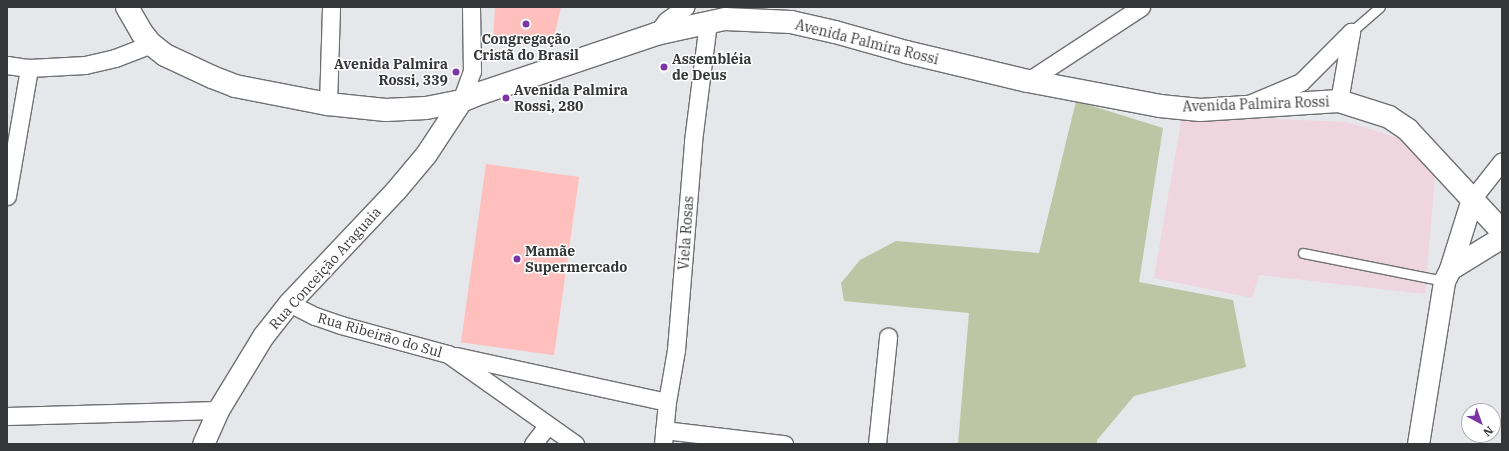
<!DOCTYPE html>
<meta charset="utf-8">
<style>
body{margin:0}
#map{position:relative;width:1509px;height:451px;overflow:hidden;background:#e6e7ea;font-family:"IBM Plex Serif",serif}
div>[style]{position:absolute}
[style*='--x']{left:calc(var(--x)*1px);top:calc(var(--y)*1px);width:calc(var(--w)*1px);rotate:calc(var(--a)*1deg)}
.education>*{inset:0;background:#efd6de}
.green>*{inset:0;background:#bcc5a4}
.building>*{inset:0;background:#febfbd;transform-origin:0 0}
.roads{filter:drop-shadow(1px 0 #6f7072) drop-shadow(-1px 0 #6f7072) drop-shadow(0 1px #6f7072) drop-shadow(0 -1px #6f7072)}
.service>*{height:9px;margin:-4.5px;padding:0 4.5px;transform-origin:4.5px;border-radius:4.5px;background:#fff}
.minor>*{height:17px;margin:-8.5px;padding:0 8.5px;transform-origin:8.5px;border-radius:8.5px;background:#fff}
.tertiary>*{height:21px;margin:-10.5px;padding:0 10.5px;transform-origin:10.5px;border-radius:10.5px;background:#fff}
.secondary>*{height:22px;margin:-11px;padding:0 11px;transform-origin:11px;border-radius:11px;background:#fff}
.dots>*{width:11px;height:11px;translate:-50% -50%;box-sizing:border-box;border:2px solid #fff;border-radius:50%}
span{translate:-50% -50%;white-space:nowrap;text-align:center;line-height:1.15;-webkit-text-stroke:3px #fff;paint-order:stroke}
.poi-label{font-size:14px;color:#353637;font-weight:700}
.left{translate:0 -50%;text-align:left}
.right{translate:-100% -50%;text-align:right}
.street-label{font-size:14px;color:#353637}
.frame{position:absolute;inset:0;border:8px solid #353637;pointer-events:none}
.north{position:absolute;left:1461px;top:403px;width:40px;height:40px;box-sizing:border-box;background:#fff;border:1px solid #aeafaf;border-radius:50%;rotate:139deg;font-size:11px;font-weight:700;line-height:16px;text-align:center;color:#353637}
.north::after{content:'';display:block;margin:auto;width:14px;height:18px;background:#7d34a7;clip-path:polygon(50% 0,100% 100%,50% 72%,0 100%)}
</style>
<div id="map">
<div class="education">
<i style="clip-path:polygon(1182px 115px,1347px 122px,1402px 139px,1414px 150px,1435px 177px,1425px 294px,1259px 275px,1252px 298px,1154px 278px)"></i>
</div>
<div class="green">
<i style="clip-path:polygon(1076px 101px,1163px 128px,1139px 282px,1233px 300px,1246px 367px,1134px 396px,1097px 440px,1097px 444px,958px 444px,969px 313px,844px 301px,841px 283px,860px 260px,896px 241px,1039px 253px)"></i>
</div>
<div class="building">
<i style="clip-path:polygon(495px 7px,561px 7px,553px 42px,523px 45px,514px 42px,493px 41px)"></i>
<i style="left:486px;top:164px;width:94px;height:180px;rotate:8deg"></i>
</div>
<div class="roads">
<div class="service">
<i style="--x:1351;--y:32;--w:38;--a:-41"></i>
<i style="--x:1303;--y:253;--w:144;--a:11.2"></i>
</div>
<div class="minor">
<i style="--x:656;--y:34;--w:16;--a:-52"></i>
<i style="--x:666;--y:21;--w:24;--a:-36"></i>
<i style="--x:7;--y:65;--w:22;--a:8"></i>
<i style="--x:29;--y:68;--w:56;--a:-3.1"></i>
<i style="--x:85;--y:65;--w:31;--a:-13"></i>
<i style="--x:115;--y:58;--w:39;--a:-21"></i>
<i style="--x:1028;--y:81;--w:135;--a:-33.2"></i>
<i style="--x:461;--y:101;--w:32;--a:-70"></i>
<i style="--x:472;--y:71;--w:64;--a:-90.9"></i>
<i style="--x:1339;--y:101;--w:70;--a:-80.1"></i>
<i style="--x:1251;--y:103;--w:54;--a:-22.8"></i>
<i style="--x:1301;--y:82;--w:71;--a:-45"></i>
<i style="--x:328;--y:104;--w:97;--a:-88.2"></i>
<i style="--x:7;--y:196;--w:130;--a:-80.2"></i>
<i style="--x:1472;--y:199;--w:48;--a:-51.7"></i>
<i style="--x:289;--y:303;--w:29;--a:27"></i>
<i style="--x:315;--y:316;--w:28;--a:19"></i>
<i style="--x:341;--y:325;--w:111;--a:15.2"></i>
<i style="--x:448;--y:354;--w:156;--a:35.3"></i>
<i style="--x:456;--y:356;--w:216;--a:12.3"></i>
<i style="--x:7;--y:416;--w:211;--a:-1.6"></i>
<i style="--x:664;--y:430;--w:121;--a:6.7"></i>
<i style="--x:533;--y:444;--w:24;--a:-52"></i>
<i style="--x:663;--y:444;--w:42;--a:-84.6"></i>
<i style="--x:667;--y:402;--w:53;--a:-80.2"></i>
<i style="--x:676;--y:350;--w:210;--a:-85.3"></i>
<i style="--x:693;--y:141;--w:120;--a:-82.8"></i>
<i style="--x:877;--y:444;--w:108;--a:-84.1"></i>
</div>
<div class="tertiary">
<i style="--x:1450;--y:269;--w:61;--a:-31.6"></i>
<i style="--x:203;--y:444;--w:37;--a:-66"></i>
<i style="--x:218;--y:410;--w:87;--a:-58.7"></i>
<i style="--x:263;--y:336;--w:42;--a:-51.8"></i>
<i style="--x:289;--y:303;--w:154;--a:-46.6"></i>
<i style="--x:395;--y:191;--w:48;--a:-50"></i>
<i style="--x:426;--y:154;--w:64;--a:-56.6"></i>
<i style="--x:1418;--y:444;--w:165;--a:-80.9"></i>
<i style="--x:1444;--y:281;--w:13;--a:-63"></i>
<i style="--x:1450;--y:269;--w:73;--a:-72.6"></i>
</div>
<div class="secondary">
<i style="--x:127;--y:7;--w:30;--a:60"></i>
<i style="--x:142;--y:33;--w:14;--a:51"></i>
<i style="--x:151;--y:44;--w:18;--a:38"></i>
<i style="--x:165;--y:55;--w:52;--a:25.1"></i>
<i style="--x:212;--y:77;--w:25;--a:21"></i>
<i style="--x:235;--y:86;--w:95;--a:11"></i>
<i style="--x:328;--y:104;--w:58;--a:5.9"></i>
<i style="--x:386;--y:110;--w:40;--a:-2.9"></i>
<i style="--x:426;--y:108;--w:36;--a:-11"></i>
<i style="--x:461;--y:101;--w:22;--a:-22"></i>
<i style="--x:481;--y:93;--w:185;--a:-18.6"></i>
<i style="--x:656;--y:34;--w:71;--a:-12.3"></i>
<i style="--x:725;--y:19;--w:66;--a:2.6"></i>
<i style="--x:791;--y:22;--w:45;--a:12.8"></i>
<i style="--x:835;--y:32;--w:74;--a:15.7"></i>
<i style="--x:906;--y:52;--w:125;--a:13.4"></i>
<i style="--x:1028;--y:81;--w:134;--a:10.7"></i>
<i style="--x:1160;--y:106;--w:40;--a:5.7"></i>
<i style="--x:1200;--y:110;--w:139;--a:-3.7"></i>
<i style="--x:1339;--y:101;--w:52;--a:17.7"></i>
<i style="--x:1389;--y:117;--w:23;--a:34"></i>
<i style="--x:1408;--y:130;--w:138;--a:47.1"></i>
</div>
</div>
<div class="dots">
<i style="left:526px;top:24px;background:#7d34a7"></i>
<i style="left:664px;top:67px;background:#7d34a7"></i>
<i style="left:456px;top:72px;background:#7d34a7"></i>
<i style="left:506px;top:98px;background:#7d34a7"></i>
<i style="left:517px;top:259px;background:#7d34a7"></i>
</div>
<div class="poi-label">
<span style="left:526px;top:47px">Congregação<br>Cristã do Brasil</span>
<span class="left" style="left:672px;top:67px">Assembléia<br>de Deus</span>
<span class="right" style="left:448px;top:72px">Avenida Palmira<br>Rossi, 339</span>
<span class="left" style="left:514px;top:98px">Avenida Palmira<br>Rossi, 280</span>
<span class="left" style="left:525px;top:259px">Mamãe<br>Supermercado</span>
</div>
<div class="street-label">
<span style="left:867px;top:42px;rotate:14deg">Avenida Palmira Rossi</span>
<span style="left:1256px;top:104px;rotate:-2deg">Avenida Palmira Rossi</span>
<span style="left:686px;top:233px;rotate:-86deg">Viela Rosas</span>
<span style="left:325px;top:268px;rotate:-48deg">Rua Conceição Araguaia</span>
<span style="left:380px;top:335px;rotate:16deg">Rua Ribeirão do Sul</span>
</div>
<div class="frame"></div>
<div class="north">N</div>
</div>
